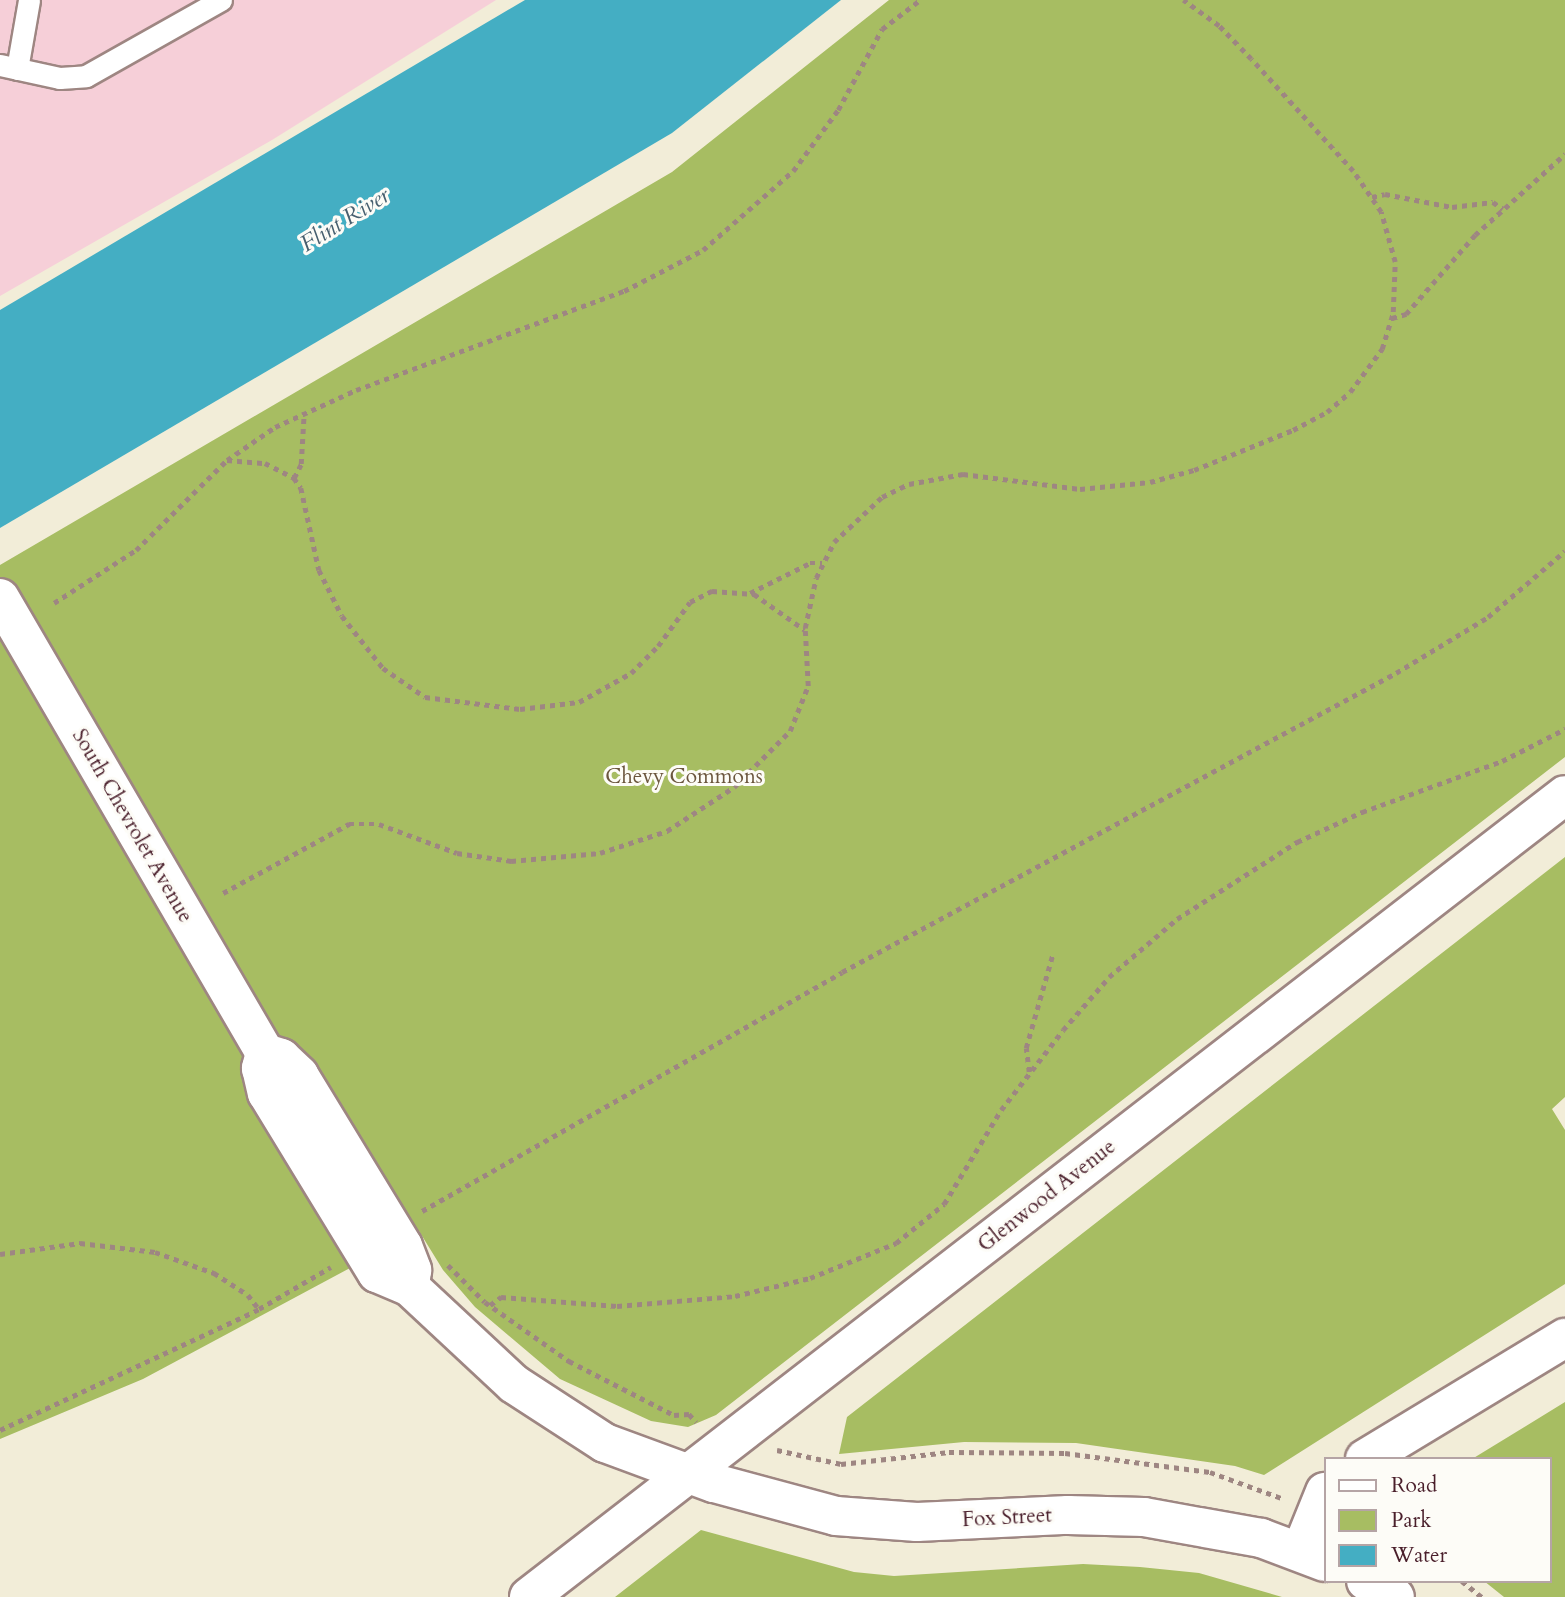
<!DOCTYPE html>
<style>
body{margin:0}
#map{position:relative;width:1565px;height:1597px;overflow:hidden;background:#f2edd8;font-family:Cardo,serif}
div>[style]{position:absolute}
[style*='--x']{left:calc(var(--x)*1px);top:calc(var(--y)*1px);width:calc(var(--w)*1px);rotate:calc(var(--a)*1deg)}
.built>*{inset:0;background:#f6cfd8}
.green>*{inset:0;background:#a7bd62}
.water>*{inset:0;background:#44aec3}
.path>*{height:4.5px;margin-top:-2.25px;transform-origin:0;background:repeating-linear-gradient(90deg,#9e8682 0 5px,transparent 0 10px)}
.roads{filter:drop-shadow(2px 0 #9e8682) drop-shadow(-2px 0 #9e8682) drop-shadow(0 2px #9e8682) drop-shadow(0 -2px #9e8682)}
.service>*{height:21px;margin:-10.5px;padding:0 10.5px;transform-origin:10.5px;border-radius:10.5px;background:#fff}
.tertiary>*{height:38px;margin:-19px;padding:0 19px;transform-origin:19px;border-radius:19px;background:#fff}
span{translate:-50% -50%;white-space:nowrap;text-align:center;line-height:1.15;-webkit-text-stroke:6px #fdfcf7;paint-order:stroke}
.park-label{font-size:21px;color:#6b563e}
.street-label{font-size:21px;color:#4a1f2b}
.water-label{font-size:23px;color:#475f6f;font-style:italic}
.legend{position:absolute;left:1324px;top:1457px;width:228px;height:126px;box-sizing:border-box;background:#fdfcf7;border:2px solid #b5a4a5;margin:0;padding:9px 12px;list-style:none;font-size:21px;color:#4a1f2b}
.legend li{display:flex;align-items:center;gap:14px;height:35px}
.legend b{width:35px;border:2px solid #b5a4a5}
</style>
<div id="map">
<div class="built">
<i style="clip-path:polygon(0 0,496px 0,272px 140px,0 296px)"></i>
</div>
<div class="green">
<i style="clip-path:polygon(889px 0,1565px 0,1565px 757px,716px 1415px,688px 1427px,651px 1421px,560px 1379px,475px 1307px,443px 1270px,419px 1231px,143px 1379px,0 1439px,0 565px,672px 172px)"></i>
<i style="clip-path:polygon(1565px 857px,1565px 1097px,1552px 1109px,1565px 1130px,1565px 1284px,1264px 1475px,1235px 1466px,1076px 1443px,964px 1442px,839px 1454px,847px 1417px)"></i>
<i style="clip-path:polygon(1565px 1402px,1565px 1597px,1504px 1597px,1484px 1581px,1549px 1581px,1549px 1459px,1472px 1459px)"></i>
<i style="clip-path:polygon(701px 1530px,854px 1572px,894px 1576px,1083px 1564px,1140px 1567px,1199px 1573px,1282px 1597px,615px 1597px)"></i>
</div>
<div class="water">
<i style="clip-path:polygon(525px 0,841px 0,672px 133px,0 528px,0 310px)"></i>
</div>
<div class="path">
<i style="--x:1372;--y:197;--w:13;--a:-13"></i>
<i style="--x:1385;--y:194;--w:68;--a:11"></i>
<i style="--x:1452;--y:207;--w:41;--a:-7"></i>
<i style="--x:1493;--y:202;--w:12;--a:35"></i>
<i style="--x:1392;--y:318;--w:15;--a:-16"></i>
<i style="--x:1406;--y:314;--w:105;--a:-48.9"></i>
<i style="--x:1475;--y:235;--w:121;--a:-42"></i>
<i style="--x:227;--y:460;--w:38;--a:5"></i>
<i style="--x:265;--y:463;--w:33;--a:27"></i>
<i style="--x:294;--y:478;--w:12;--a:55"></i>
<i style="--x:301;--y:488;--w:84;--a:77.6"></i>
<i style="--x:319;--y:570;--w:51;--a:63.4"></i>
<i style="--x:342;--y:616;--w:66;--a:51.7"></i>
<i style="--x:383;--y:668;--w:51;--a:34.6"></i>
<i style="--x:425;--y:697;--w:96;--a:7.2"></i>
<i style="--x:520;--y:709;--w:59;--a:-6.8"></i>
<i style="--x:579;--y:702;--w:60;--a:-29.1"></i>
<i style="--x:631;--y:673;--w:38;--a:-45"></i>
<i style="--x:658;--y:646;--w:54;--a:-54"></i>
<i style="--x:690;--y:602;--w:25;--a:-27"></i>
<i style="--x:712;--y:591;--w:42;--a:4.1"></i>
<i style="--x:754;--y:594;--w:62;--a:35.2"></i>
<i style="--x:294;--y:478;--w:16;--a:-63"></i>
<i style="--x:301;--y:464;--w:52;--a:-86.7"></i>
<i style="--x:750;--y:593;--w:67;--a:-26.6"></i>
<i style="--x:810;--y:563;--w:12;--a:0"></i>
<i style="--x:54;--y:603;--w:98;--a:-32.9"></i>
<i style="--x:136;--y:550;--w:128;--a:-44.7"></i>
<i style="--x:227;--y:460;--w:58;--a:-34.5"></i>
<i style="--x:275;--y:427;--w:89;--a:-24.6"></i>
<i style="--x:356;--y:390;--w:286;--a:-20.3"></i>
<i style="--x:624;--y:291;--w:89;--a:-27.4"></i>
<i style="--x:703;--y:250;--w:120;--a:-41.3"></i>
<i style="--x:793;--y:171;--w:76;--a:-53.6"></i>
<i style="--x:838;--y:110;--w:92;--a:-61.5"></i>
<i style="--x:882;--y:29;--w:48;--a:-37.3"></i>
<i style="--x:223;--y:893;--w:144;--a:-28.7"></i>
<i style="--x:349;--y:824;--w:30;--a:0"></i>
<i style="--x:379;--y:824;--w:83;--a:20.4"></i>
<i style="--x:457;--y:853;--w:55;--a:8.4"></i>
<i style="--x:511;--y:861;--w:89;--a:-5.1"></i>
<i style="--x:600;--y:853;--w:71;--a:-18.2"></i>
<i style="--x:667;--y:831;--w:80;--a:-33.3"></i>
<i style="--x:734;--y:787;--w:79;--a:-45"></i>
<i style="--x:790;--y:731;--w:48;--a:-68.2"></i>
<i style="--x:808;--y:686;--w:58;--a:-93"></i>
<i style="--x:805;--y:628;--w:51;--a:-77.6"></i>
<i style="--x:816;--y:578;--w:40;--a:-63.4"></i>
<i style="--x:834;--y:542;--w:66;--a:-43.2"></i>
<i style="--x:882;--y:497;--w:30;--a:-26"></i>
<i style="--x:909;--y:484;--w:55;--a:-10.5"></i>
<i style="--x:963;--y:474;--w:118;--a:7.3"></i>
<i style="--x:1080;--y:489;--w:70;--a:-5.7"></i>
<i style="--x:1150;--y:482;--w:46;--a:-15.3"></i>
<i style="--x:1194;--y:470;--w:107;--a:-22"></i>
<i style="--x:1293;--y:430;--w:38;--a:-28"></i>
<i style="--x:1327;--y:412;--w:30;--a:-41"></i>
<i style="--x:1350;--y:392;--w:54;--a:-53.3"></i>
<i style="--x:1382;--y:349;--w:39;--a:-73"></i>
<i style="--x:1393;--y:312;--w:50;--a:-87.7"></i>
<i style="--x:1395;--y:262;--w:52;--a:-105.6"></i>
<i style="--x:1381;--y:212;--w:50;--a:-124.3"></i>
<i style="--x:1353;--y:171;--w:151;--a:-132.3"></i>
<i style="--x:1251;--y:59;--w:46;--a:-134.1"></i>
<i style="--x:1219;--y:26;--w:44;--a:-144.2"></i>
<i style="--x:1029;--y:1072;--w:24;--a:-97"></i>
<i style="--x:1026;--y:1048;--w:99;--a:-74.1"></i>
<i style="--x:422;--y:1211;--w:483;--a:-29.6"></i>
<i style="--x:842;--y:972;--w:630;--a:-28.36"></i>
<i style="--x:1396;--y:673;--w:108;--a:-31.3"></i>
<i style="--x:1488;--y:617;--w:101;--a:-40.6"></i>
<i style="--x:0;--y:1254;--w:81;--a:-7.8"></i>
<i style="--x:80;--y:1243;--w:76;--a:6.8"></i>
<i style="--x:155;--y:1252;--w:63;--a:19.6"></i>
<i style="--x:214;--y:1273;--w:40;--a:32.9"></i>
<i style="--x:248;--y:1295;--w:18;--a:52"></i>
<i style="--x:448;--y:1265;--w:52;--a:45"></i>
<i style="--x:485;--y:1302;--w:103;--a:35.1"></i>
<i style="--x:569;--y:1361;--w:118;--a:27.2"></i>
<i style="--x:674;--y:1415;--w:15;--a:-4"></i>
<i style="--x:689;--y:1414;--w:11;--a:49"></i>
<i style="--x:490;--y:1305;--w:14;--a:-36"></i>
<i style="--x:501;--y:1297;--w:116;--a:4.4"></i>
<i style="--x:617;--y:1306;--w:118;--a:-4.8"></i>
<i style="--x:735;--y:1296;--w:77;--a:-13.5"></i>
<i style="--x:810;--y:1278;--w:93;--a:-22.1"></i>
<i style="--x:896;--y:1243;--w:62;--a:-39.1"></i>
<i style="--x:944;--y:1204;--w:110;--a:-58.8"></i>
<i style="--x:1001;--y:1110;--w:101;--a:-52.2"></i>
<i style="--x:1063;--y:1030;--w:70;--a:-49"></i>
<i style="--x:1109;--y:977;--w:89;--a:-40.5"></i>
<i style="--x:1177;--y:919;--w:143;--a:-32.7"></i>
<i style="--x:1297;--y:842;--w:72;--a:-24.8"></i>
<i style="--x:1362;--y:812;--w:149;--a:-20"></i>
<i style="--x:1502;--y:761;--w:71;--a:-26.9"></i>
<i style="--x:0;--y:1430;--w:286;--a:-25"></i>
<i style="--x:259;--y:1309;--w:83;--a:-30.3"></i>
<i style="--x:777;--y:1450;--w:66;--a:12.3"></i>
<i style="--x:841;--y:1464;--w:109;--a:-6.3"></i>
<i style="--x:949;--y:1452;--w:116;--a:0.5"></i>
<i style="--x:1065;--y:1453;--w:146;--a:7.5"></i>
<i style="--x:1210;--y:1472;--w:79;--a:20"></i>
<i style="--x:1462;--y:1581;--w:26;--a:39"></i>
</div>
<div class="roads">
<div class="service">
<i style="--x:0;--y:65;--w:61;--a:12.2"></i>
<i style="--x:60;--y:78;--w:26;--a:-4"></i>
<i style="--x:86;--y:76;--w:155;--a:-29.4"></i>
<i style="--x:17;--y:69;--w:70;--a:-80.1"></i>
</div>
<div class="tertiary">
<i style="--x:0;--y:598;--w:527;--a:59.78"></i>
<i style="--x:265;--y:1053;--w:17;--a:17"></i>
<i style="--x:281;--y:1058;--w:25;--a:43"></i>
<i style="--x:299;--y:1075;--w:200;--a:58.7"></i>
<i style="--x:403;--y:1246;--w:26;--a:69"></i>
<i style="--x:412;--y:1270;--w:17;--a:97"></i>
<i style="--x:265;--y:1053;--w:16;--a:105"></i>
<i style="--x:261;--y:1068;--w:26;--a:77"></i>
<i style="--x:267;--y:1093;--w:211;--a:58.6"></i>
<i style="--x:377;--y:1273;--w:36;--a:23"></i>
<i style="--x:410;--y:1287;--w:142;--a:43"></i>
<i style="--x:514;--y:1384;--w:108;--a:33"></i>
<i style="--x:605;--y:1443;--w:116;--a:20.2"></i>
<i style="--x:714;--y:1483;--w:126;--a:15.1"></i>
<i style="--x:836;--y:1516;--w:81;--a:4.2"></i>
<i style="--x:917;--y:1522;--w:151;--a:-2.7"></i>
<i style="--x:1068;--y:1515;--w:76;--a:1.5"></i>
<i style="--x:1144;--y:1517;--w:119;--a:10.2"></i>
<i style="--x:1261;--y:1538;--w:68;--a:20.6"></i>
<i style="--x:1365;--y:1459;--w:234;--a:-31.2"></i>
<i style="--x:1301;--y:1551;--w:64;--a:-67.9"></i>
<i style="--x:1366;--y:1581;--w:33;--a:29"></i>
<i style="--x:529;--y:1597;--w:1310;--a:-37.74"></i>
</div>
</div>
<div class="park-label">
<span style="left:684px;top:777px">Chevy Commons</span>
</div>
<div class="street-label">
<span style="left:132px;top:826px;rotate:60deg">South Chevrolet Avenue</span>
<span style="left:1047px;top:1196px;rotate:-38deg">Glenwood Avenue</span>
<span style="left:1007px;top:1518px;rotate:-3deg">Fox Street</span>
</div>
<div class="water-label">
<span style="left:345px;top:220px;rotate:-32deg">Flint River</span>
</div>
<ul class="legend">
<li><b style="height:9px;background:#fff"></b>Road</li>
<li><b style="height:19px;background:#a7bd62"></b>Park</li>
<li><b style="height:19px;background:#44aec3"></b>Water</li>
</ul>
</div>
